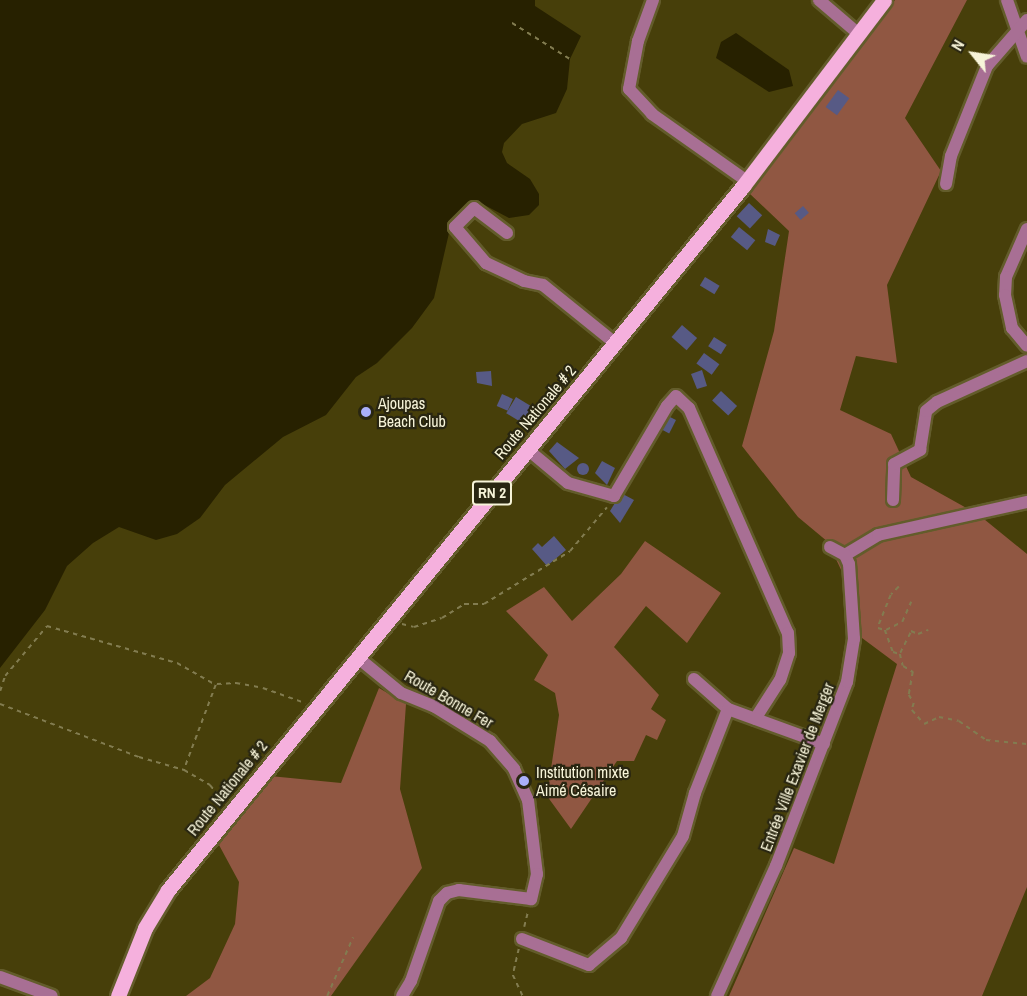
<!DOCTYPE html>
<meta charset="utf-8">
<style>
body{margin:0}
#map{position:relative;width:1027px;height:996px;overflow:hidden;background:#473f0a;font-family:"Archivo Narrow",sans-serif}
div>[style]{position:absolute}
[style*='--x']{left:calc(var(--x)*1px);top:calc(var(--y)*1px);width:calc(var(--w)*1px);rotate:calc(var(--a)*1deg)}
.green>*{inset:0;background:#905742}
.water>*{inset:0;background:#272100}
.building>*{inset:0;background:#575a85;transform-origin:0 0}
.round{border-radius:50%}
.path>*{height:1.5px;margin-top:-0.75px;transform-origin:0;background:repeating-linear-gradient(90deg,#827c50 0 4.5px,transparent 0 9px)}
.roads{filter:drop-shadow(2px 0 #635c2b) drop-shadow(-2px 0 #635c2b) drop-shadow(0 2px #635c2b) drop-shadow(0 -2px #635c2b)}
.minor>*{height:12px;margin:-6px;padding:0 6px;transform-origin:6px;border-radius:6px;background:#a86f94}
.major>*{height:15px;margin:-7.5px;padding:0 7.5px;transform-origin:7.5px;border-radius:7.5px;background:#f5b0dd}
.dots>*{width:16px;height:16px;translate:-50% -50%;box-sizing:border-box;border:3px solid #292611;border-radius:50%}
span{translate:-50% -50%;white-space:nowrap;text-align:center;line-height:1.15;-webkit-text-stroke:4.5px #292611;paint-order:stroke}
.shield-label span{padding:2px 4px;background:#292611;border:2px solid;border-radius:4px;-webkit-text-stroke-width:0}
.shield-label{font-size:15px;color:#f7f4d9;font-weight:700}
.poi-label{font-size:16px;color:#f7f4d9}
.left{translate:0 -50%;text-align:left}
.street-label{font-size:16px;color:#f7f4d9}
.north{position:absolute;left:943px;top:24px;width:60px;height:60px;-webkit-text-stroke:4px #292611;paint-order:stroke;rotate:300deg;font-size:16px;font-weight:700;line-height:24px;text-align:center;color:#f7f4d9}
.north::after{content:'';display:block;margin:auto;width:21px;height:27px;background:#f7f4d9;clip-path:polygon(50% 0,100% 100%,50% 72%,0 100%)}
</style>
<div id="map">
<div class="green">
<i style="clip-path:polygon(895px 0,967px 0,905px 118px,941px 171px,887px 285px,897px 363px,856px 356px,840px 410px,891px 434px,911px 477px,979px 515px,1027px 554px,1027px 887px,982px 996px,729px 996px,794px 848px,834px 864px,897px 664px,862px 638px,850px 589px,828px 542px,798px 517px,742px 446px,774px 331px,789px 231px,749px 193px)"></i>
<i style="clip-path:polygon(645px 541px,721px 593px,687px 643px,646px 606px,614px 647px,659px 695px,651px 709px,666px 720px,657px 740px,646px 735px,634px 761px,617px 761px,571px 829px,547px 796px,559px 715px,555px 693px,534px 680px,548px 655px,506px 611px,544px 587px,572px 621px,621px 574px)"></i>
<i style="clip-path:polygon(379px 688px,406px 704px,400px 789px,422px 868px,331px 996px,186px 996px,210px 978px,235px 924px,239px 882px,219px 845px,270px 776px,341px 783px)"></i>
</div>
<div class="water">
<i style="clip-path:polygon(0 0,535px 0,535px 6px,581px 36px,570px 59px,567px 89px,556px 113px,522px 124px,504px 143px,502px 152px,507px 163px,530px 179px,539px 194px,539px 205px,529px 215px,509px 218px,475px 200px,470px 202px,449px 233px,434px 298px,412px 328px,377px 363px,356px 377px,326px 415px,283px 437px,225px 485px,200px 518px,177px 534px,156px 540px,119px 527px,93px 543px,67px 566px,45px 610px,0 668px)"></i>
<i style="clip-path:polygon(736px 33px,789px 70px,793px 86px,769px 92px,716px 58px,721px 42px)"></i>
</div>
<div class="building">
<i style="left:838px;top:90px;width:14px;height:21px;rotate:36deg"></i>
<i style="left:749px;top:203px;width:18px;height:18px;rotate:43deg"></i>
<i style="left:803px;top:206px;width:9px;height:11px;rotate:49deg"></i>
<i style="left:739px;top:227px;width:21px;height:13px;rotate:39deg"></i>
<i style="clip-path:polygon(768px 229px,780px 235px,775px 246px,765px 242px)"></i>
<i style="left:705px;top:277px;width:17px;height:10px;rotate:31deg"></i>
<i style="left:682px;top:325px;width:20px;height:16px;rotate:41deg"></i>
<i style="left:714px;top:337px;width:15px;height:11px;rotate:32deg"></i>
<i style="left:704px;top:353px;width:19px;height:13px;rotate:36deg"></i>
<i style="clip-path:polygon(702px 370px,707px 386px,697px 389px,691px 374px)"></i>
<i style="clip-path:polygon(491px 371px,492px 386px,477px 383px,476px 372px)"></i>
<i style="left:721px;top:391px;width:22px;height:13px;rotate:43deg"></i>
<i style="left:502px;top:394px;width:12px;height:13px;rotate:24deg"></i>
<i style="left:516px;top:397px;width:26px;height:19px;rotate:31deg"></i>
<i style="left:668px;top:416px;width:9px;height:15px;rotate:27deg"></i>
<i style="clip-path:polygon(557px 442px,579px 458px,565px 469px,549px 451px)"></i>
<i style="clip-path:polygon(602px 461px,615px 468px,607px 485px,595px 473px)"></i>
<i class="round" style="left:577px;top:463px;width:12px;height:12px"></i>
<i style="clip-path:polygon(621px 493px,634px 500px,620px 523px,610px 511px)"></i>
<i style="clip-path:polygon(554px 536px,566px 550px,547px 566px,532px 549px,538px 543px,542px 547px)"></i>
</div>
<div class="path">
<i style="--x:512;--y:23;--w:68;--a:31.8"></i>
<i style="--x:899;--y:587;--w:11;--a:135"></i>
<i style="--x:891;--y:595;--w:35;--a:112"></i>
<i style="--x:878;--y:628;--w:7;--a:16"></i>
<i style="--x:885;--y:630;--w:23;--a:70"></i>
<i style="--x:893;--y:652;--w:7;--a:16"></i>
<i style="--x:900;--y:654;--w:12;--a:76"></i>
<i style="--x:903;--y:666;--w:12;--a:31"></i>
<i style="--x:913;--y:672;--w:23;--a:100"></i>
<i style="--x:909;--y:695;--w:9;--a:58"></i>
<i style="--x:914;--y:703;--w:7;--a:106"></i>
<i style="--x:912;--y:710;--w:18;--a:49"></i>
<i style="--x:924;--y:724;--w:17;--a:-25"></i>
<i style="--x:939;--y:717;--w:20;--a:11"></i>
<i style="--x:959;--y:721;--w:33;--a:35"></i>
<i style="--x:986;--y:740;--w:41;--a:5.6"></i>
<i style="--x:402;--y:624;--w:12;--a:14"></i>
<i style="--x:414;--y:627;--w:29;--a:-18"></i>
<i style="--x:442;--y:618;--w:26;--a:-32"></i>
<i style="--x:464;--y:604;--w:20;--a:0"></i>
<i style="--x:484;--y:604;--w:101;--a:-31.6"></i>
<i style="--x:570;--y:551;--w:57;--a:-49.9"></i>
<i style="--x:886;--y:630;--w:18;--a:-27"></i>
<i style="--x:902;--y:622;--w:22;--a:-66"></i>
<i style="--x:900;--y:653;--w:25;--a:-63"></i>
<i style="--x:911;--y:631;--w:8;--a:23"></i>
<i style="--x:918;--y:634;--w:11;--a:-22"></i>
<i style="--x:217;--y:684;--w:19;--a:-3"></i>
<i style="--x:236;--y:683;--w:27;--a:10"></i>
<i style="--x:263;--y:688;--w:45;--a:19.7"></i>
<i style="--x:0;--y:691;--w:16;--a:-72"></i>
<i style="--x:5;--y:676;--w:65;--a:-50"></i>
<i style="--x:47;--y:626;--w:135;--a:15.9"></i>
<i style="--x:177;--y:663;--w:45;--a:29.4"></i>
<i style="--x:216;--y:685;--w:91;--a:110.6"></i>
<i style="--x:0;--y:704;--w:149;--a:20.9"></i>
<i style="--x:139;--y:757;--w:47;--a:16.1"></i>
<i style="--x:184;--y:770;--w:30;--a:30"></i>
<i style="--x:210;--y:785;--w:22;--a:51"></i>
<i style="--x:524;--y:927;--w:16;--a:-76"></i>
<i style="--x:519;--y:949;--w:27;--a:103"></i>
<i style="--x:513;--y:975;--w:23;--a:65"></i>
<i style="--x:327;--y:996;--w:64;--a:-66.2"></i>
</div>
<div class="roads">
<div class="minor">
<i style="--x:653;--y:0;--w:44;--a:110.1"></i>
<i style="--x:638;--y:41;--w:49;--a:100.6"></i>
<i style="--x:629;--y:89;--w:34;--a:47"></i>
<i style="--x:652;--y:114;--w:116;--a:35.2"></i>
<i style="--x:819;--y:0;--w:54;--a:40.5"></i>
<i style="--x:1007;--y:0;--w:60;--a:70.7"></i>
<i style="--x:946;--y:184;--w:28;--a:-80"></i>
<i style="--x:951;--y:156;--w:97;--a:-68.2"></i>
<i style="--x:987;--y:66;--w:61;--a:-49"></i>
<i style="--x:1027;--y:229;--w:52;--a:113.6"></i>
<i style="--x:1006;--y:277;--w:18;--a:93"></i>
<i style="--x:1005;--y:295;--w:34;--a:78"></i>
<i style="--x:1012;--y:328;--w:23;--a:50"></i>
<i style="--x:507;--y:233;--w:41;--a:-142.9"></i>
<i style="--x:474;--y:208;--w:27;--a:135"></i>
<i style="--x:455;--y:227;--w:48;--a:49.3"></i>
<i style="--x:486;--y:263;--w:42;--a:25.3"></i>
<i style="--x:524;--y:281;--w:19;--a:12"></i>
<i style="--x:543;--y:285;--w:92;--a:38.9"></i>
<i style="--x:527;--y:449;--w:53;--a:39.7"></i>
<i style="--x:568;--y:483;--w:48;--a:15.8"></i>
<i style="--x:614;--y:496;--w:104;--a:-59.5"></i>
<i style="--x:667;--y:406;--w:13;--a:-48"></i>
<i style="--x:676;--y:396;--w:18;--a:43"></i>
<i style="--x:689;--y:408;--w:246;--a:66.3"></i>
<i style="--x:788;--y:633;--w:20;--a:87"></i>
<i style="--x:789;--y:653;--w:28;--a:108"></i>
<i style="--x:780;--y:680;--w:46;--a:122.7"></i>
<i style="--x:893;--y:500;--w:36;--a:-88"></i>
<i style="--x:894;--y:464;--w:30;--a:-28"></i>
<i style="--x:920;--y:450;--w:39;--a:-81"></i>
<i style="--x:926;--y:411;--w:14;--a:-39"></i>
<i style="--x:937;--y:402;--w:99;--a:-24.5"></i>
<i style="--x:845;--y:555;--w:39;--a:-31"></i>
<i style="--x:878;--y:535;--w:153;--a:-12.5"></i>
<i style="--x:357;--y:657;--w:57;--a:39.3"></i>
<i style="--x:401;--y:693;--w:37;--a:22"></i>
<i style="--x:435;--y:707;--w:65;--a:31.7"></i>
<i style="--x:490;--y:741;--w:37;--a:49"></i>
<i style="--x:514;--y:769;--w:34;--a:66"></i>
<i style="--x:528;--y:800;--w:75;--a:83.1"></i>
<i style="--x:537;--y:874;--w:26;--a:103"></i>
<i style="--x:531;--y:899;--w:73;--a:-172.9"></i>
<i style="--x:459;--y:890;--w:12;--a:166"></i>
<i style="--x:447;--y:893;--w:11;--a:135"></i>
<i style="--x:439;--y:901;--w:85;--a:109.3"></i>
<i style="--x:411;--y:981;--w:17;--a:121"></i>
<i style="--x:694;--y:679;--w:45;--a:41.4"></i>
<i style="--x:728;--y:709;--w:102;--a:20"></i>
<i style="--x:522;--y:939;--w:72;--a:21.2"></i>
<i style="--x:589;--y:965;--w:42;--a:-40.2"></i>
<i style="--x:621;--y:938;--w:119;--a:-58.7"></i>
<i style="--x:683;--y:836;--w:45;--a:-74.4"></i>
<i style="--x:695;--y:793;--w:90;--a:-68.6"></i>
<i style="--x:0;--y:977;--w:55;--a:20.1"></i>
<i style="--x:717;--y:996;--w:143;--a:-65.6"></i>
<i style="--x:776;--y:866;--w:197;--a:-68.9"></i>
<i style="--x:847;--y:682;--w:44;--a:-80.8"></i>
<i style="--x:854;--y:639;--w:75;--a:-93.8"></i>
<i style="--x:849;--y:564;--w:10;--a:-114"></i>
<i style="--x:845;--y:555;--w:17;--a:-152"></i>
</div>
<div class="major">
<i style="--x:118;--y:996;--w:73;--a:-68.3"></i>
<i style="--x:145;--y:928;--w:44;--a:-58.8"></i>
<i style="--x:168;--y:890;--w:909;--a:-50.76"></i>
<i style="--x:743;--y:186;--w:233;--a:-52.8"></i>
</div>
</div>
<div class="dots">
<i style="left:366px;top:412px;background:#aab0fb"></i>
<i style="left:524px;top:781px;background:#aab0fb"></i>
</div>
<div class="shield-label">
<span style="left:492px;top:493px">RN 2</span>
</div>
<div class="poi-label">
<span class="left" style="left:378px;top:412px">Ajoupas<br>Beach Club</span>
<span class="left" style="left:536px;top:781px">Institution mixte<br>Aimé Césaire</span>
</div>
<div class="street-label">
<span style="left:535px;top:412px;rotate:-50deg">Route Nationale # 2</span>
<span style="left:449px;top:699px;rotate:30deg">Route Bonne Fer</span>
<span style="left:797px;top:767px;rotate:-69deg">Entrée Ville Exavier de Merger</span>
<span style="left:227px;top:788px;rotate:-51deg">Route Nationale # 2</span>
</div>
<div class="north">N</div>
</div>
